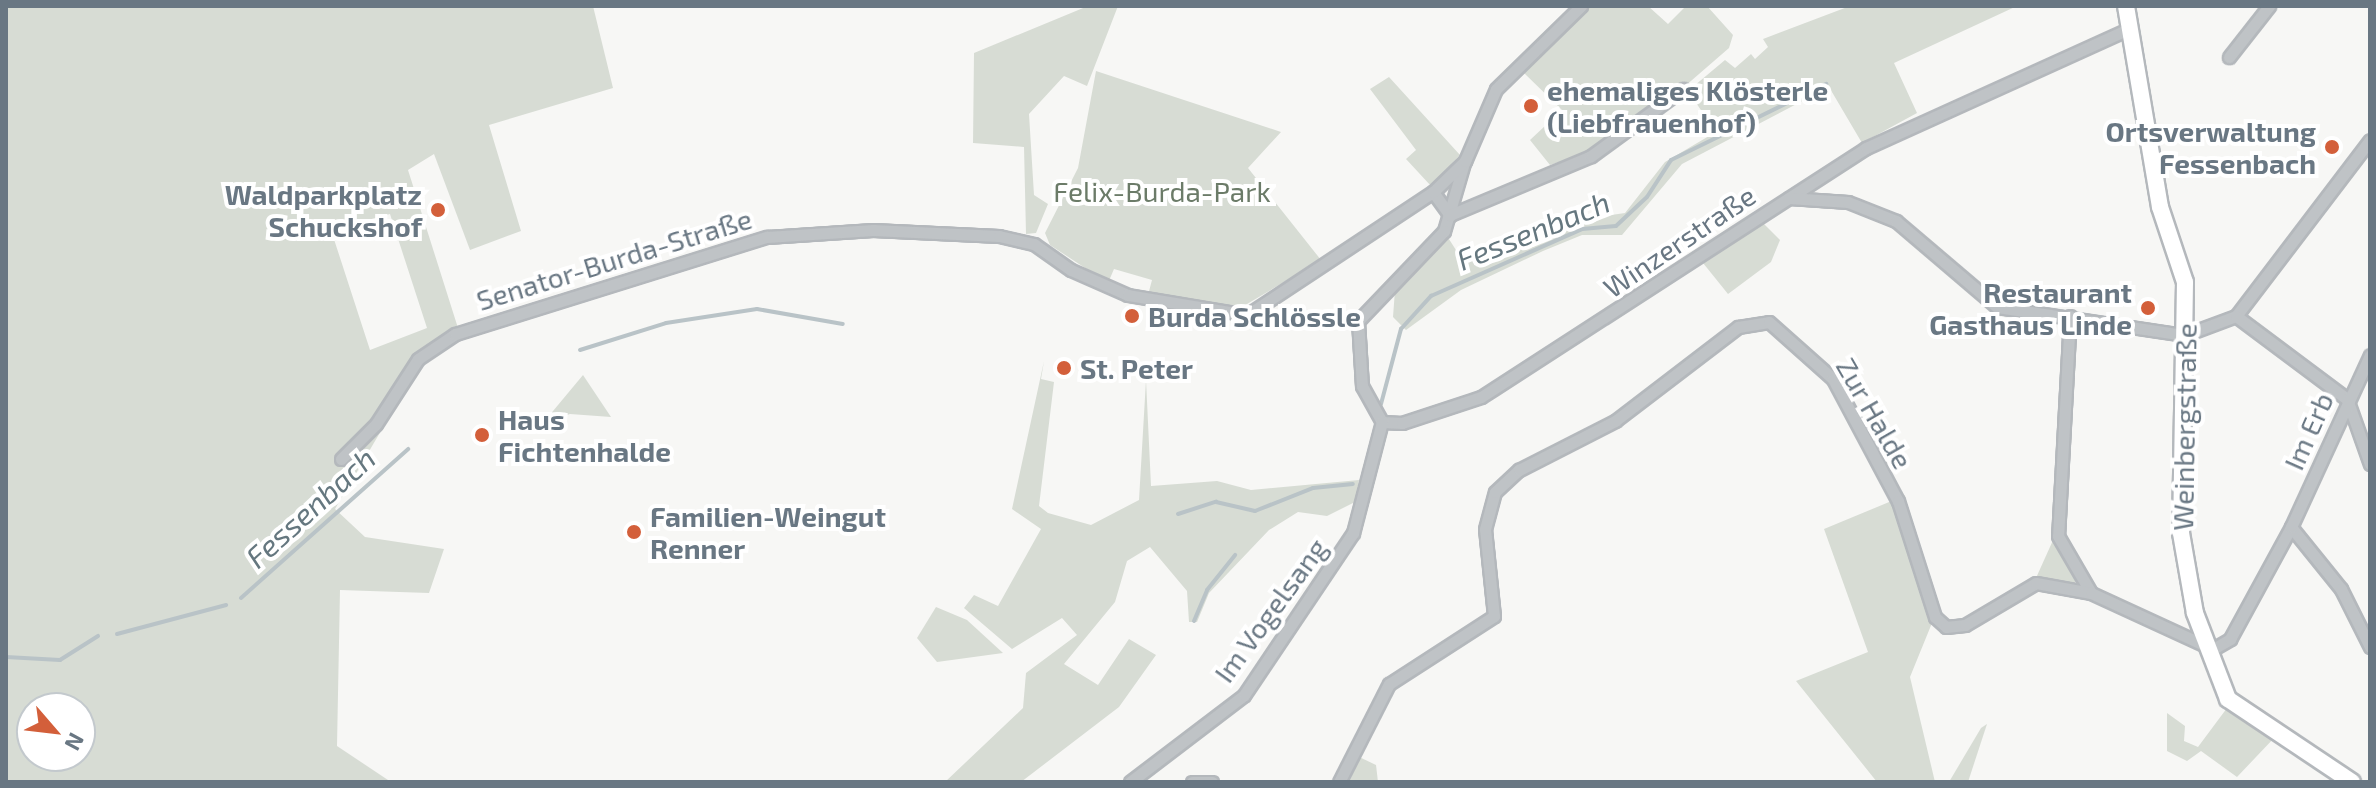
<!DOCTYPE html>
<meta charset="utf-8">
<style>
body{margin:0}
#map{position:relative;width:2376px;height:788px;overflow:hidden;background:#f7f7f5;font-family:"Exo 2",sans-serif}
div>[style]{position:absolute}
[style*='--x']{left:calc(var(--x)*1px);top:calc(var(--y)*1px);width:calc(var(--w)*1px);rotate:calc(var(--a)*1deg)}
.green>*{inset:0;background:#d7dcd4}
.stream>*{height:4px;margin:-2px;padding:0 2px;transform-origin:2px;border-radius:2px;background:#b9c3c7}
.roads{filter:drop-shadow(2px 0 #b4b8bc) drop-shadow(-2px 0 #b4b8bc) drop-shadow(0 2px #b4b8bc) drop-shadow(0 -2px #b4b8bc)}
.street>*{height:11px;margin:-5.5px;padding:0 5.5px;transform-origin:5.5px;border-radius:5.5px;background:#bfc3c6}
.secondary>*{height:16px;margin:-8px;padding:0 8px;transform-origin:8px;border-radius:8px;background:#fff}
.dots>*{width:22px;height:22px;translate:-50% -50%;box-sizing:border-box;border:4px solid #fff;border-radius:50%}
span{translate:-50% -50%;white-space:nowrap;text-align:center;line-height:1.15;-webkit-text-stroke:8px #fff;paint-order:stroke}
.poi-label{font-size:28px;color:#697783;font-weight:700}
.left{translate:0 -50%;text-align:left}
.right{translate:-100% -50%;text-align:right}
.park-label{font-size:28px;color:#6b7b68}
.street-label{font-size:28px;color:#697783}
.water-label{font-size:30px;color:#65777f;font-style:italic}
.frame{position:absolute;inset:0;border:8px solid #697783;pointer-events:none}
.north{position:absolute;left:16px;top:692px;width:80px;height:80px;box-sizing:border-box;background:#fff;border:2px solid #c3c9cd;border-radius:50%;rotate:118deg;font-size:22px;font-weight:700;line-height:32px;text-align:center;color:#697783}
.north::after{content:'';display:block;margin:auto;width:28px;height:36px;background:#d35f3a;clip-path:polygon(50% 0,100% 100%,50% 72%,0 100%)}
</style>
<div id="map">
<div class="green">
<i style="clip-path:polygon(evenodd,6px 6px,593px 6px,613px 88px,489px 125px,521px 231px,470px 250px,434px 154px,408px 170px,458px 328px,421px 363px,335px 509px,365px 537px,444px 549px,429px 593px,340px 590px,337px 746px,391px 782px,6px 782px,6px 6px,390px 214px,427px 328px,370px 350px,331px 230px,390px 214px,6px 6px,32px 708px,80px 708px,80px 756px,32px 756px,32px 708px)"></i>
<i style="clip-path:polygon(1088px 6px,1118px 6px,1087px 86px,1064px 76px,1029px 114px,1034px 195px,1048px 204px,1036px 233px,1026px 234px,1024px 147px,973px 143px,974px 53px)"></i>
<i style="clip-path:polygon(1590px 6px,1648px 6px,1668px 24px,1686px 6px,1707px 6px,1733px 35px,1729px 48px,1684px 87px,1598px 149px,1550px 165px,1530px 140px,1562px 110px,1521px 70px)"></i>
<i style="clip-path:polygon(1850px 6px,2017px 6px,1894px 63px,1917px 113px,1862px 143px,1829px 87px,1682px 164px,1622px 235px,1582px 235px,1543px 251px,1461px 290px,1406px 330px,1393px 317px,1395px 290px,1447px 236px,1463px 261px,1563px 222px,1625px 213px,1665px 162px,1709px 136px,1709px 122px,1688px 91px,1725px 60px,1735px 68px,1751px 54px,1755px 59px,1768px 47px,1763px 39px)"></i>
<i style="clip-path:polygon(1096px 71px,1281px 132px,1248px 168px,1321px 260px,1242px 307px,1224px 309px,1148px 295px,1152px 280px,1114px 269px,1108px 283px,1050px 245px,1045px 233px,1078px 168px)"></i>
<i style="clip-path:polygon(1389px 77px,1460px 155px,1431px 186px,1406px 159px,1416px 150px,1370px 89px)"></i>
<i style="clip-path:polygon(1762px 222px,1780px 240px,1771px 262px,1728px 294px,1699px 258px)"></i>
<i style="clip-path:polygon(1044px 361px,1041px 379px,1054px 382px,1039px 506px,1048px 513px,1091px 525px,1139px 500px,1146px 380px,1151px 486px,1217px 481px,1251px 490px,1359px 480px,1355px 502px,1327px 516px,1298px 512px,1269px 530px,1209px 593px,1197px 622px,1189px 622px,1187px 591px,1150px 547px,1127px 561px,1115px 602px,1064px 664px,1098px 685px,1129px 639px,1156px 655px,1119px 707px,1021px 782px,945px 782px,1023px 708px,1026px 673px,1077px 635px,1062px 618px,1012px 649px,964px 608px,974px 595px,998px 606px,1041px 529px,1012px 509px)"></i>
<i style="clip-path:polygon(583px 375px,611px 417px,570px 414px,543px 423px)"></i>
<i style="clip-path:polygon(1894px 500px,1932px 623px,1910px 677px,1935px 782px,1877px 782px,1796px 681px,1868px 652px,1824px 529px)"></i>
<i style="clip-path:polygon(2054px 538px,2077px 579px,2073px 586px,2036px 578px)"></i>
<i style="clip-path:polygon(936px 607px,967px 620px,1003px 653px,937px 662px,917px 638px)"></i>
<i style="clip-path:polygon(2227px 708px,2275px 737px,2237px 777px,2201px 751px,2187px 761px,2167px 751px,2167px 713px,2185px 726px,2184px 741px,2198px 747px)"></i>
<i style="clip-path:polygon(1987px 724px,1968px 782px,1949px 782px,1981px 728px)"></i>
<i style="clip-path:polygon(1353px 754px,1376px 765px,1378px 782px,1342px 782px)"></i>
</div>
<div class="stream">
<i style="--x:580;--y:350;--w:90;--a:-17.4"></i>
<i style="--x:666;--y:323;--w:92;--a:-8.7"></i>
<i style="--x:757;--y:309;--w:87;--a:9.9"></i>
<i style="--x:1381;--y:404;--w:78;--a:-75.1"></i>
<i style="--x:1401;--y:329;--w:45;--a:-47.7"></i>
<i style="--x:1431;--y:296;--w:165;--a:-23.9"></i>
<i style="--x:1582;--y:229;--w:34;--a:-5"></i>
<i style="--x:1616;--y:226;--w:42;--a:-43.1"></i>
<i style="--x:1647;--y:197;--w:44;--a:-57"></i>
<i style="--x:1671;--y:160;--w:173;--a:-26.1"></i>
<i style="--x:1178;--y:514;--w:40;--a:-18"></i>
<i style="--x:1216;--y:502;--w:40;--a:13"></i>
<i style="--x:1255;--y:511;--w:62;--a:-21.6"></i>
<i style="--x:1313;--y:488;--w:40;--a:-5.7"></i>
<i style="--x:241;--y:598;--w:224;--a:-41.7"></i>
<i style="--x:1194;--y:621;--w:34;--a:-67"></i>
<i style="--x:1207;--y:590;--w:45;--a:-51.3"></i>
<i style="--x:117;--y:634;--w:113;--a:-14.9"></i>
<i style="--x:6;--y:657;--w:54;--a:3.2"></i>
<i style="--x:60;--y:660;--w:45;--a:-32.3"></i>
</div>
<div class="roads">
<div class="street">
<i style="--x:2229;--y:57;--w:65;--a:-51.9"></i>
<i style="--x:1464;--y:163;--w:71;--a:106.4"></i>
<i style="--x:1444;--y:231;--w:124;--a:133.7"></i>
<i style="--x:1358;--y:321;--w:65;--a:86.5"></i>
<i style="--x:1362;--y:386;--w:41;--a:60.9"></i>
<i style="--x:1382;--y:422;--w:20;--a:3"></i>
<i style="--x:1402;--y:423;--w:83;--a:-18.2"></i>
<i style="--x:1481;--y:397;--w:459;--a:-32.9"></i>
<i style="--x:1866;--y:148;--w:290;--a:-24.4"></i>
<i style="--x:1433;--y:192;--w:29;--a:54"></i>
<i style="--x:1789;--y:198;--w:59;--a:3.9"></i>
<i style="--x:1848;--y:202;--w:52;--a:21.6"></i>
<i style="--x:1896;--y:221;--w:133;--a:40.4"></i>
<i style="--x:1997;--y:307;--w:190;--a:8.5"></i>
<i style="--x:2185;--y:335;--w:54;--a:-20.4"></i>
<i style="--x:2236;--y:316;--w:221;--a:-52.7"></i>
<i style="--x:1450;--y:215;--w:153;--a:-22.7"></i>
<i style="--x:1591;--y:156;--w:114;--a:-36.1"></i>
<i style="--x:2070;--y:316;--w:220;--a:93.1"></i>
<i style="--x:2058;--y:536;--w:66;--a:59.9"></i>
<i style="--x:2236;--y:316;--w:139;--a:36.8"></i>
<i style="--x:2347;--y:399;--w:69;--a:70.5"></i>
<i style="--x:341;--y:459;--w:49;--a:-45"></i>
<i style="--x:376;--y:424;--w:77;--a:-57.1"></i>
<i style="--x:418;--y:359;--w:45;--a:-34"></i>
<i style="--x:455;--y:334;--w:327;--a:-17.3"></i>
<i style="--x:767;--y:237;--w:106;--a:-3.8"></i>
<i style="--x:873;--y:230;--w:126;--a:2.7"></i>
<i style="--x:999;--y:236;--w:36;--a:13"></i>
<i style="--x:1034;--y:244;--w:45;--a:35.1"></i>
<i style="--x:1071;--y:270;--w:62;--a:23.7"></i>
<i style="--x:1128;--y:295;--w:121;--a:9.5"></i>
<i style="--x:1247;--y:315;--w:223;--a:-33.5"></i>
<i style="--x:1433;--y:192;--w:45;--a:-44.1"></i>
<i style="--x:1465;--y:161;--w:78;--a:-66.7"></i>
<i style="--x:1496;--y:89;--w:119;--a:-44.3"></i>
<i style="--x:2291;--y:527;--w:80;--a:51.1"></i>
<i style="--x:2341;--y:589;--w:65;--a:63.4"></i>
<i style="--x:1130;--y:782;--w:143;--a:-37.3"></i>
<i style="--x:1244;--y:695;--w:195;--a:-56.1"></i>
<i style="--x:1353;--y:533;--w:115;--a:-75.4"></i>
<i style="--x:1192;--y:782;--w:20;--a:0"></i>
<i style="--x:1339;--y:782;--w:110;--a:-63"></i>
<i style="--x:1389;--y:684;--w:125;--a:-32.9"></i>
<i style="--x:1494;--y:616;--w:87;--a:-95.9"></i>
<i style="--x:1485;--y:529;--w:38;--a:-75"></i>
<i style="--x:1495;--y:492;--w:33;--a:-43"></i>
<i style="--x:1519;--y:470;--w:108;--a:-27"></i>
<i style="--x:1615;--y:421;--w:155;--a:-37.4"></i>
<i style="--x:1738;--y:327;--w:31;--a:-9"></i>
<i style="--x:1769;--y:322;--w:86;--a:41.7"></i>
<i style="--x:1833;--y:379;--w:138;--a:62"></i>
<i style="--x:1898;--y:501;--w:122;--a:72.3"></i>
<i style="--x:1935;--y:617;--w:15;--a:42"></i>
<i style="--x:1946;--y:627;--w:19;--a:-6"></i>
<i style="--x:1965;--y:625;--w:82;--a:-30.6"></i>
<i style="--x:2036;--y:583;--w:56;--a:10.3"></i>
<i style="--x:2091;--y:593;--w:134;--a:24.7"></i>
<i style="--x:2213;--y:649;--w:20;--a:-30"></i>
<i style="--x:2230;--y:639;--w:128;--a:-61.4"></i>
<i style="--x:2291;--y:527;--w:189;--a:-65.3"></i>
</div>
<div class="secondary">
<i style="--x:2126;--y:6;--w:204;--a:80.4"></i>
<i style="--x:2160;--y:207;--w:79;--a:71.6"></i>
<i style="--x:2185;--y:282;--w:251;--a:90.9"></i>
<i style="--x:2181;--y:533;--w:81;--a:80.1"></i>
<i style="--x:2195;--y:613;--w:92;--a:69"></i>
<i style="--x:2228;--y:699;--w:149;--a:33.8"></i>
</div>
</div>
<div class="dots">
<i style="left:1531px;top:106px;background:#d35f3a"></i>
<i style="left:2332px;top:147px;background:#d35f3a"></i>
<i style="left:438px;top:210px;background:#d35f3a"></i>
<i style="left:2148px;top:308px;background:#d35f3a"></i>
<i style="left:1132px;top:316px;background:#d35f3a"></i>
<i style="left:1064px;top:368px;background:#d35f3a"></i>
<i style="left:482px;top:435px;background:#d35f3a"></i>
<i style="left:634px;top:532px;background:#d35f3a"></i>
</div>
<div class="poi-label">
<span class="left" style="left:1547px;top:106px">ehemaliges Klösterle<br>(Liebfrauenhof)</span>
<span class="right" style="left:2316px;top:147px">Ortsverwaltung<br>Fessenbach</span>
<span class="right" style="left:422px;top:210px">Waldparkplatz<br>Schuckshof</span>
<span class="right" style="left:2132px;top:308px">Restaurant<br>Gasthaus Linde</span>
<span class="left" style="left:1148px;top:316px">Burda Schlössle</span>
<span class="left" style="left:1080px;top:368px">St. Peter</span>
<span class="left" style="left:498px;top:435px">Haus<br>Fichtenhalde</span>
<span class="left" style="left:650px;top:532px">Familien-Weingut<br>Renner</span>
</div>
<div class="park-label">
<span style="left:1162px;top:191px">Felix-Burda-Park</span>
</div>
<div class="street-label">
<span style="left:1679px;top:241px;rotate:-34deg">Winzerstraße</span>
<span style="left:614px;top:259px;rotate:-17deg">Senator-Burda-Straße</span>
<span style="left:1875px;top:413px;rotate:60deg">Zur Halde</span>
<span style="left:2184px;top:427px;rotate:-89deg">Weinbergstraße</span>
<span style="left:2308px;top:431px;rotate:-66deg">Im Erb</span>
<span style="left:1270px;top:610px;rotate:-54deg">Im Vogelsang</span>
</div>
<div class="water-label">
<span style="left:1533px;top:230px;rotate:-22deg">Fessenbach</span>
<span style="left:310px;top:507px;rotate:-42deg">Fessenbach</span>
</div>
<div class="frame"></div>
<div class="north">N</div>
</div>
